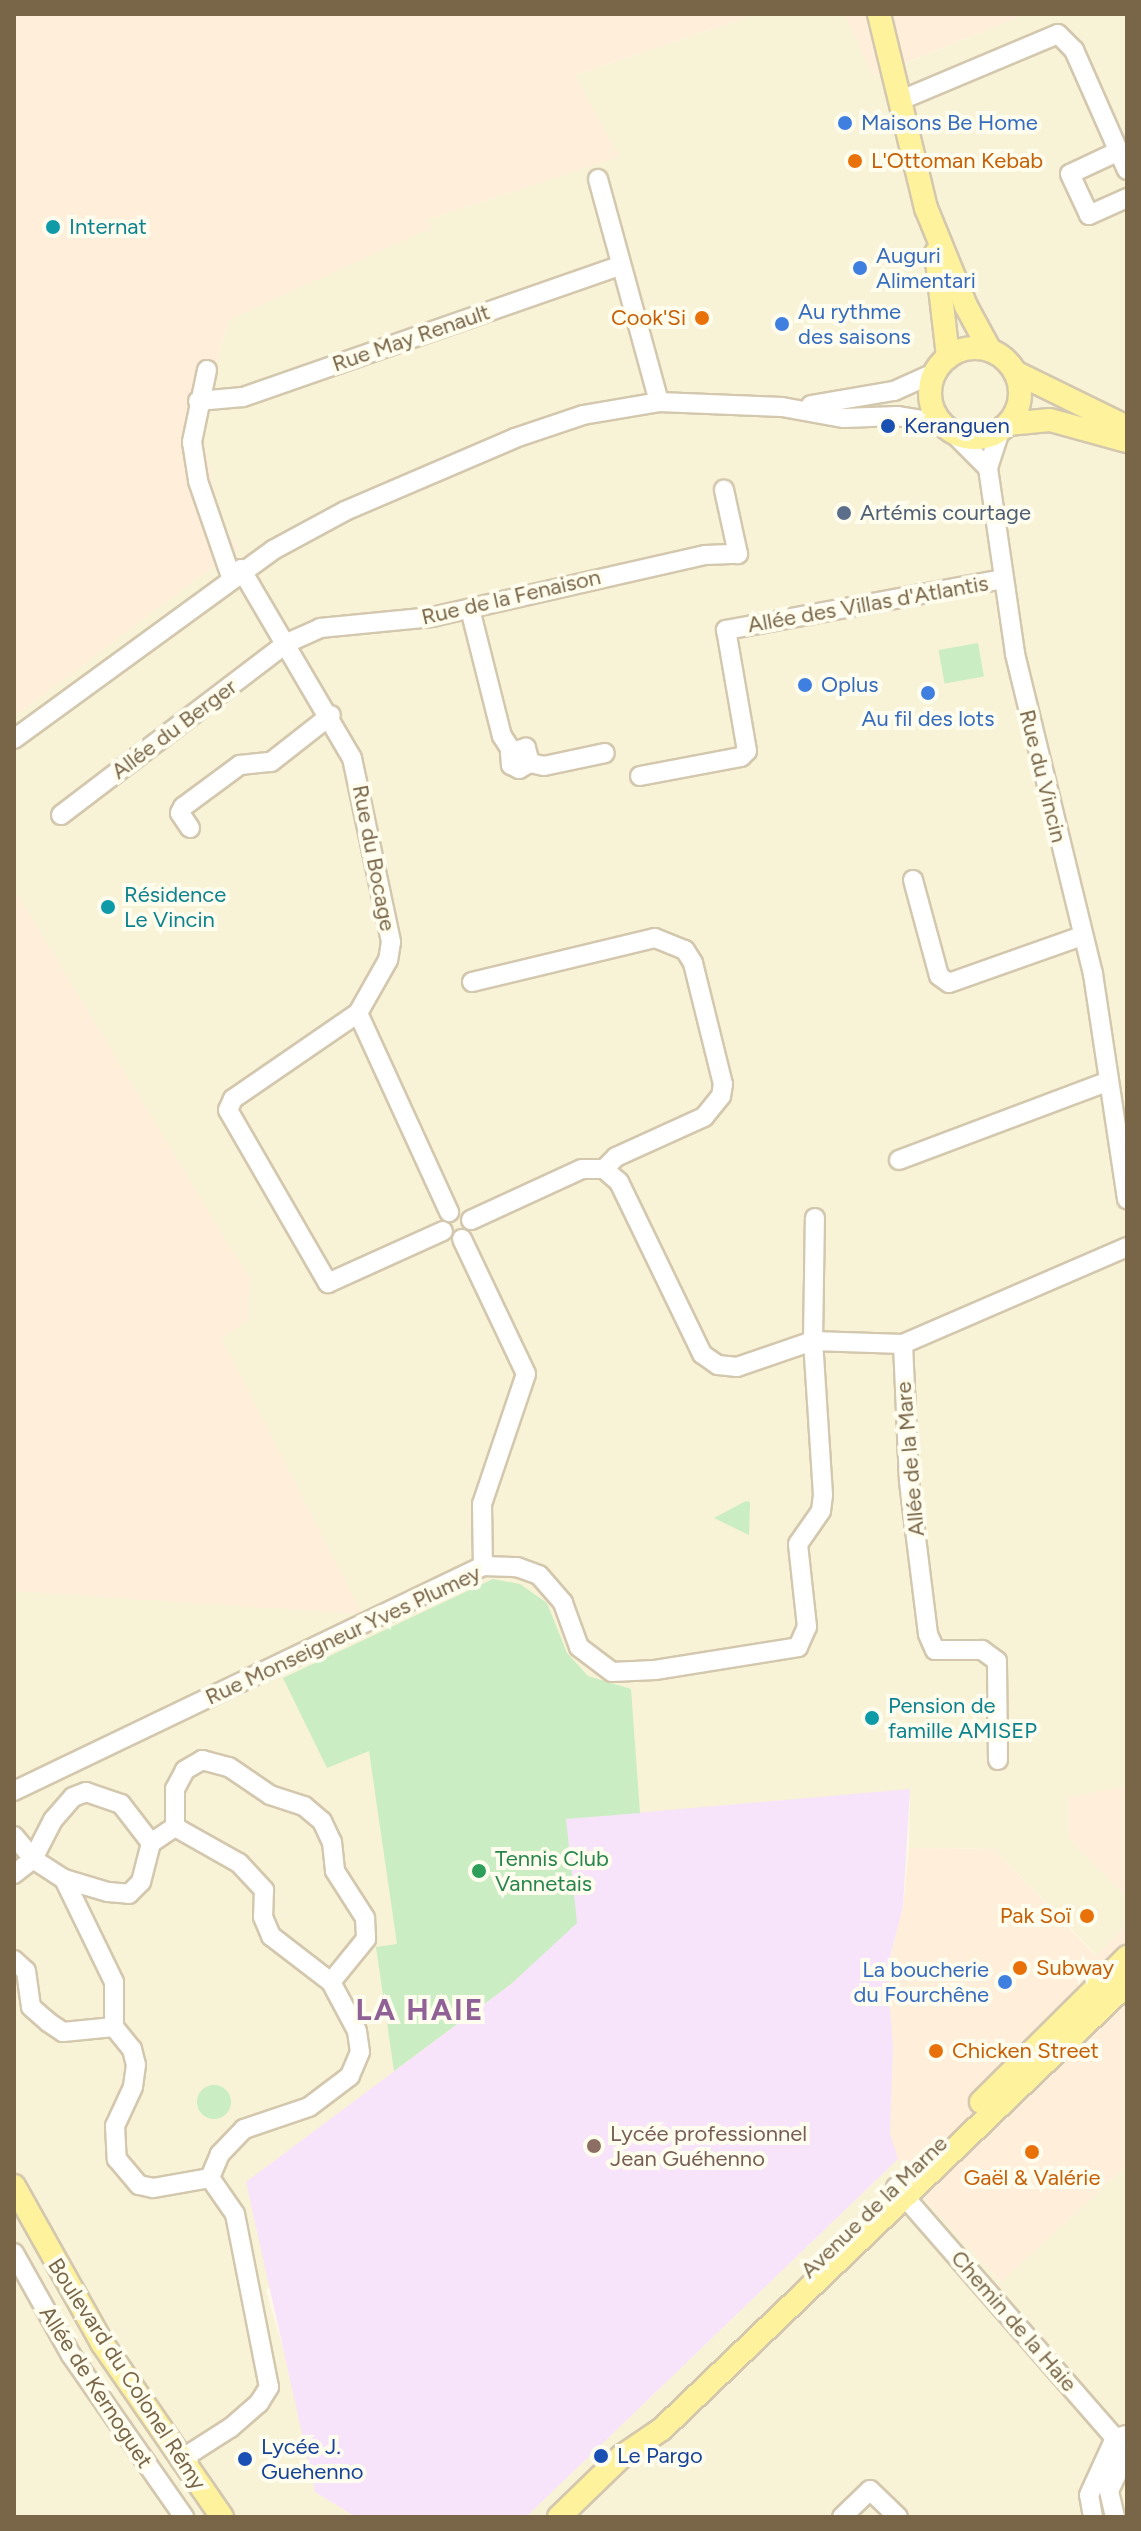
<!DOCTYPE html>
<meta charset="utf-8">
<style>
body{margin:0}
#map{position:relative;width:1141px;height:2531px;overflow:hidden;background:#fefae7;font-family:Figtree,sans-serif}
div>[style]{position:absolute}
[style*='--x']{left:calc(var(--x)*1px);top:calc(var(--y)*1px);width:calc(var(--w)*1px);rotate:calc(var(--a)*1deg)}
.residential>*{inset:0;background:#f8f2d7}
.commercial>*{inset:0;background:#feeeda}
.education>*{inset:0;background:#f7e3fa}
.green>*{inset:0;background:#caedc4;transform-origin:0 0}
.round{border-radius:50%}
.roads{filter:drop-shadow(2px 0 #d3c7ae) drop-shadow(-2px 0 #d3c7ae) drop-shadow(0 2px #d3c7ae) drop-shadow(0 -2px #d3c7ae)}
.minor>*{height:18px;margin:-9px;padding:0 9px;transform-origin:9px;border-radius:9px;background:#fff}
.major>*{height:22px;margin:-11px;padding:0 11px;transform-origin:11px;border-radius:11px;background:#fff29c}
.major>.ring{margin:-11px;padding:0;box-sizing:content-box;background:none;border:22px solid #fff29c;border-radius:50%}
.dots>*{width:22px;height:22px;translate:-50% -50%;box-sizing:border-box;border:4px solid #fffdee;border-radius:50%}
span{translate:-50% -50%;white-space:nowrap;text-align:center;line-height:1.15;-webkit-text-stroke:8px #fffdee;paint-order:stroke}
.shop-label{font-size:22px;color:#366cbe}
.left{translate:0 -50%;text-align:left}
.right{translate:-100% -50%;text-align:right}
.food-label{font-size:22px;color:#c56008}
.culture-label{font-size:22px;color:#0d838f}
.street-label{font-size:22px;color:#796649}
.transit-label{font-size:22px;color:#164399}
.service-label{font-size:22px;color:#4e5e75}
.leisure-label{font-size:22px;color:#27864d}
.education-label{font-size:22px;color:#785e54}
.district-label{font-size:30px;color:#906196;font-weight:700;letter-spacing:2px}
.frame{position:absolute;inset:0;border:16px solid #796649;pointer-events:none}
</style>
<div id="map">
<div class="residential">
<i style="clip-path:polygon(757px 14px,844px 14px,874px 76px,1026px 14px,1127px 14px,1127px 1786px,1068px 1798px,1069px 1838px,1127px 1897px,1127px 1924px,1097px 1956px,994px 1849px,909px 1848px,910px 1790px,266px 2290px,297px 2396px,315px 2492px,356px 2517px,14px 2517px,14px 717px,238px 548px,222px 525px,199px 420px,229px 320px,430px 228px,429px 219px,618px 157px,575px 75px)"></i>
<i style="clip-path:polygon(898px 2159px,927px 2202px,1001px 2282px,1127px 2165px,1127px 2517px,526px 2517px)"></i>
</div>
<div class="commercial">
<i style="clip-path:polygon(14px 14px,757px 14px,575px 75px,619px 157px,429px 219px,431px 228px,229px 320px,199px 420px,222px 525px,238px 548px,14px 717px)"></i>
<i style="clip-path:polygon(844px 14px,1026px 14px,873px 76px)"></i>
<i style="clip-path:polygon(14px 889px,250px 1280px,247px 1322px,221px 1338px,362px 1614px,14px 1591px)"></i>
<i style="clip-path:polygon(1127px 1786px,1127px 1897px,1069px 1838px,1068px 1797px)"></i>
<i style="clip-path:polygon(909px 1848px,994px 1849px,1096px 1956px,1127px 1924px,1127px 2165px,1001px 2282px,927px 2202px,898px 2159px,890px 2134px,887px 1969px,903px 1907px)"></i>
</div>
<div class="education">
<i style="clip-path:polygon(910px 1789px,903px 1907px,887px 1969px,893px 2046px,890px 2133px,898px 2159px,526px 2517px,356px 2517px,315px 2492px,246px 2182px,511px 1984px,576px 1923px,566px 1819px)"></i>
</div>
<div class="green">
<i style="left:978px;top:643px;width:34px;height:40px;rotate:80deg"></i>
<i style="clip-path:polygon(746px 1501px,750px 1502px,749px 1535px,714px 1518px)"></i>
<i style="clip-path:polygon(493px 1579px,520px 1584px,547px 1603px,567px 1653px,588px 1676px,631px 1689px,640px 1813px,566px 1819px,577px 1923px,511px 1984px,394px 2071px,376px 1947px,397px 1944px,369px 1751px,327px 1768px,283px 1678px)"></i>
<i class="round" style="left:197px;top:2085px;width:34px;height:34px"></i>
</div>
<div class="roads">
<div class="minor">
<i style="--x:901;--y:100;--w:170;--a:-22.8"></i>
<i style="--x:1058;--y:34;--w:23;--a:45"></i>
<i style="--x:1074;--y:50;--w:131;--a:66.2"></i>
<i style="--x:1119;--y:151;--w:54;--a:154.9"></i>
<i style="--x:1070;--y:174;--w:45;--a:65.1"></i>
<i style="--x:1089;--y:215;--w:42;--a:-24.1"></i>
<i style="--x:598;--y:179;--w:231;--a:74.7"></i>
<i style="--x:207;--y:370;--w:74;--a:101.8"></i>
<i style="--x:192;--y:442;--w:39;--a:81"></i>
<i style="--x:198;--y:481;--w:102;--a:71"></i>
<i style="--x:198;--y:401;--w:45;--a:-5.1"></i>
<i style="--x:243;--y:397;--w:400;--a:-19.2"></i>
<i style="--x:811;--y:405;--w:84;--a:-9.6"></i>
<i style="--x:894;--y:391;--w:44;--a:-24.2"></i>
<i style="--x:1000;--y:431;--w:39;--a:108"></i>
<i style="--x:988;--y:468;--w:188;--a:81.7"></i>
<i style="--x:1015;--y:654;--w:329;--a:76.3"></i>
<i style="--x:1093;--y:974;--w:228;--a:81.4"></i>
<i style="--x:952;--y:432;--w:51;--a:45"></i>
<i style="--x:241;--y:569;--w:219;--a:59.6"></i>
<i style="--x:352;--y:758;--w:188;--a:78"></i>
<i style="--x:391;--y:942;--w:18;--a:99"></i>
<i style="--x:388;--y:960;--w:61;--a:119.5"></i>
<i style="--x:358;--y:1013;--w:152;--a:145.5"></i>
<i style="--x:233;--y:1099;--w:12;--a:114"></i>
<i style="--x:228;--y:1110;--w:200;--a:60"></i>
<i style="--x:328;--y:1283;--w:126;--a:-24.3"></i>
<i style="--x:470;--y:609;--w:131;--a:75.9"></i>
<i style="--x:502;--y:736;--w:17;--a:57"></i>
<i style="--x:14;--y:739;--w:321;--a:-36.1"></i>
<i style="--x:273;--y:550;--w:82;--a:-28.4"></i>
<i style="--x:345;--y:511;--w:185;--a:-23.2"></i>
<i style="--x:515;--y:438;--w:72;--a:-18.7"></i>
<i style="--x:583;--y:415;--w:77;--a:-9.7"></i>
<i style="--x:659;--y:402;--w:123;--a:2.3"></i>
<i style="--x:782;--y:407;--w:63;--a:10.1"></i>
<i style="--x:844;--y:418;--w:53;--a:-2.2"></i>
<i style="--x:897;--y:416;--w:45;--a:9"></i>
<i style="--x:530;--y:763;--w:16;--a:-105"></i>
<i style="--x:526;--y:748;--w:16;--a:166"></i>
<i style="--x:510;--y:752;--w:13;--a:86"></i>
<i style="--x:511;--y:765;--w:9;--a:27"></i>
<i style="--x:519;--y:769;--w:13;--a:-29"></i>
<i style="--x:530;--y:763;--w:14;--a:12"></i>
<i style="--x:544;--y:766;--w:62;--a:-12"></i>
<i style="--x:640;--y:776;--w:103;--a:-10.7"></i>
<i style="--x:741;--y:757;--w:8;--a:-45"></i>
<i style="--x:747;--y:751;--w:123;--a:-99.8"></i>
<i style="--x:726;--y:630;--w:282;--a:-10.4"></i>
<i style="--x:61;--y:815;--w:284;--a:-37.3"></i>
<i style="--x:287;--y:643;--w:36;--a:-24"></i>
<i style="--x:320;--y:628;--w:113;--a:-5.6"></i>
<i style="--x:432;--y:617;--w:280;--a:-12.8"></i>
<i style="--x:705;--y:555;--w:33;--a:-2"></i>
<i style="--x:738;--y:554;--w:66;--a:-102.3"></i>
<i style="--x:190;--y:828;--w:18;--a:-124"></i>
<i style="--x:180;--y:813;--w:7;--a:-63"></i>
<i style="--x:183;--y:807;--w:71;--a:-36.4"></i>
<i style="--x:240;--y:765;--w:31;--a:-6"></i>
<i style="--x:271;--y:762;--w:76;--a:-38.1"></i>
<i style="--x:913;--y:880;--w:99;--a:74.8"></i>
<i style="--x:939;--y:976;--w:12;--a:35"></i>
<i style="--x:949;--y:983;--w:141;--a:-19.5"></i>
<i style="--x:472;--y:982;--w:188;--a:-13.5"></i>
<i style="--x:655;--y:938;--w:32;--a:22"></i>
<i style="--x:685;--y:950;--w:15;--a:58"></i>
<i style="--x:693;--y:963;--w:125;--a:76.1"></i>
<i style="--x:723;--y:1084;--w:12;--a:99"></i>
<i style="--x:721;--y:1096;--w:27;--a:129"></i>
<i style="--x:704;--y:1117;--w:97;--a:155.6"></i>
<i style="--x:616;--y:1157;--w:17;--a:135"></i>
<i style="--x:358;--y:1013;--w:219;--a:65.4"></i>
<i style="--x:899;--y:1160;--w:224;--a:-20.6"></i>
<i style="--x:471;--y:1220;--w:122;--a:-24.7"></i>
<i style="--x:582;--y:1169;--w:22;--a:0"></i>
<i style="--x:604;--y:1169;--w:20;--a:41"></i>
<i style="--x:619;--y:1182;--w:191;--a:64.2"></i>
<i style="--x:702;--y:1354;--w:19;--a:35"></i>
<i style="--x:718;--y:1365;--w:19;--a:6"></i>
<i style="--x:737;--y:1367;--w:80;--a:-18.9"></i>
<i style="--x:813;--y:1341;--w:90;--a:1.9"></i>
<i style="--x:462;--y:1239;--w:149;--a:64.6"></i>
<i style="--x:526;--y:1374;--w:137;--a:108.7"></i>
<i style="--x:482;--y:1504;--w:62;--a:89.1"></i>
<i style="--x:998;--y:1760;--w:99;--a:-90.6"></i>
<i style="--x:997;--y:1661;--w:19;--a:-144"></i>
<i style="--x:982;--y:1650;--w:47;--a:180"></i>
<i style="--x:935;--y:1650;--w:17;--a:-114"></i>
<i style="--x:928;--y:1634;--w:154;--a:-97.1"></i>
<i style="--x:909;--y:1481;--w:137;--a:-92.5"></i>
<i style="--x:903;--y:1344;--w:244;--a:-23.4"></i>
<i style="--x:14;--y:1791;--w:520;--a:-25.63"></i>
<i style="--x:483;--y:1566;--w:34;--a:2"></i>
<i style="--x:517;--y:1567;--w:23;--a:20"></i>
<i style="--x:539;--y:1575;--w:37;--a:49"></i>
<i style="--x:563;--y:1603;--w:47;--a:70"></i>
<i style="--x:579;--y:1647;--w:41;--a:37.1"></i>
<i style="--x:612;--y:1672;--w:43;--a:-2.7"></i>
<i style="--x:655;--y:1670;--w:145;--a:-9.1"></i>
<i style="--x:798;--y:1647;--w:22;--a:-66"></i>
<i style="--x:807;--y:1627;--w:83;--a:-96.2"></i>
<i style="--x:798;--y:1544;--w:40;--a:-55.1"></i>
<i style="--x:821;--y:1511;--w:16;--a:-83"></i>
<i style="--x:823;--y:1495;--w:154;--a:-93.7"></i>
<i style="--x:813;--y:1341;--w:123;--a:-89.1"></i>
<i style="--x:175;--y:1827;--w:38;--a:-90"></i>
<i style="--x:175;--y:1789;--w:21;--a:-62"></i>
<i style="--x:185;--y:1770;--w:20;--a:-30"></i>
<i style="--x:202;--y:1760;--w:28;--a:15"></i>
<i style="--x:229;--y:1767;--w:50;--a:34.3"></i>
<i style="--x:270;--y:1795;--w:36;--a:18"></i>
<i style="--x:304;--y:1806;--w:23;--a:40"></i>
<i style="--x:322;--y:1821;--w:23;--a:65"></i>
<i style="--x:332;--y:1842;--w:29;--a:84"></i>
<i style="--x:335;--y:1871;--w:56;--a:57.4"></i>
<i style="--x:365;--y:1918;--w:21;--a:87"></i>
<i style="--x:366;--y:1939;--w:55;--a:129.1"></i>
<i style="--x:14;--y:1836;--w:30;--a:50"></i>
<i style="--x:33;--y:1859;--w:37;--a:33"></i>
<i style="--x:64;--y:1879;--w:46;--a:16.5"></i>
<i style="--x:108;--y:1892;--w:21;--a:5"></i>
<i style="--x:129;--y:1894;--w:17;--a:-45"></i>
<i style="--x:141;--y:1882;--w:40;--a:-75.6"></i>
<i style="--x:151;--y:1843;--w:29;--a:-34"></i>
<i style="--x:175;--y:1827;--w:73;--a:29.4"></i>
<i style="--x:239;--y:1863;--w:37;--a:47"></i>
<i style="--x:264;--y:1890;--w:27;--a:92"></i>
<i style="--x:263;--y:1917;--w:21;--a:67"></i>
<i style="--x:271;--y:1936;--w:76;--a:37.5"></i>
<i style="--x:331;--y:1982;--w:55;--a:62"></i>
<i style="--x:357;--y:2031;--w:21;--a:82"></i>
<i style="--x:360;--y:2052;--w:26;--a:113"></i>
<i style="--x:350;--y:2076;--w:51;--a:142.9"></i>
<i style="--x:309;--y:2107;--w:69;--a:161.3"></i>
<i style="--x:244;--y:2129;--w:35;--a:134"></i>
<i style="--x:220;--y:2154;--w:26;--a:113"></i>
<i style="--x:210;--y:2178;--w:44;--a:55.2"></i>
<i style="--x:235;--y:2214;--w:176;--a:78.9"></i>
<i style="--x:269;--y:2387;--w:19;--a:122"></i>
<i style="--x:259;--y:2403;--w:38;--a:139"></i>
<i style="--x:230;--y:2428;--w:59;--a:147.4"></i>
<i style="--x:14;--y:1874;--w:24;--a:-38"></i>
<i style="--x:33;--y:1859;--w:44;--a:-62.9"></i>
<i style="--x:53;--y:1820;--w:30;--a:-49"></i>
<i style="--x:73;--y:1797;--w:14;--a:-21"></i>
<i style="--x:86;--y:1792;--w:37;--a:19"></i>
<i style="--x:121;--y:1804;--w:49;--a:52.4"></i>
<i style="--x:64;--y:1879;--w:114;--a:64.1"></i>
<i style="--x:114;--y:1982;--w:45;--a:90"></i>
<i style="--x:114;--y:2027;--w:28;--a:51"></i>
<i style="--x:132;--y:2049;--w:16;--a:76"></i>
<i style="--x:136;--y:2065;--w:22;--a:98"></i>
<i style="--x:133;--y:2087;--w:43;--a:114.8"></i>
<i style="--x:115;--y:2126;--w:33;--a:87"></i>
<i style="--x:117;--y:2159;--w:34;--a:50"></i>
<i style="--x:139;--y:2185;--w:14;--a:12"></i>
<i style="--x:153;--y:2188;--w:58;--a:-10"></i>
<i style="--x:14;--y:1960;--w:16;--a:43"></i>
<i style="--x:26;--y:1971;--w:36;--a:82"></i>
<i style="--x:31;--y:2007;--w:23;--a:41"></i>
<i style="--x:48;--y:2022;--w:18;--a:34"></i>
<i style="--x:63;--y:2032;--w:51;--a:-5.6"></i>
<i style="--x:896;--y:2187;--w:333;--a:48.9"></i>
<i style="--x:1115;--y:2438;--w:12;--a:-14"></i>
<i style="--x:14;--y:2253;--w:117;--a:60.8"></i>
<i style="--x:71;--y:2355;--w:198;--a:55.1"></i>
<i style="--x:842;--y:2517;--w:39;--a:-44"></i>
<i style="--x:870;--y:2490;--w:39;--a:44"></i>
<i style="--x:1093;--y:2517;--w:22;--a:-100"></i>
<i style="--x:1089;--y:2495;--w:63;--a:-65.5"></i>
<i style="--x:1115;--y:2517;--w:27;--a:-103"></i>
<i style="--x:1109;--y:2491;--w:42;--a:-64.7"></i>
</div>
<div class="major">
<i style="--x:879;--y:14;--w:200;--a:76.4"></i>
<i style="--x:926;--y:208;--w:106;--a:67.8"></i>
<i style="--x:966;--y:306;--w:50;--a:61.4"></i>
<i style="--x:936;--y:253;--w:105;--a:83.4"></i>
<i class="ring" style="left:930px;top:348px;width:68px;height:68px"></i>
<i style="--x:1015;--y:372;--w:125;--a:26.2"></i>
<i style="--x:1008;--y:424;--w:42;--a:-5.4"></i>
<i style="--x:1050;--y:420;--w:80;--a:15.3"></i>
<i style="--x:981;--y:2102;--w:206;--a:-44.8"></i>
<i style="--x:14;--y:2186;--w:180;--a:60.7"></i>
<i style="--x:102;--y:2343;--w:211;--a:55.4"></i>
<i style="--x:559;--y:2517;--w:88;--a:-44.1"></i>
<i style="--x:622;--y:2456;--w:48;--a:-34"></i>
<i style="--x:662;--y:2429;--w:644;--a:-43.74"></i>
</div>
</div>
<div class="dots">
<i style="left:845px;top:123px;background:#3f7fe0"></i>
<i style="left:855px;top:161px;background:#e8710a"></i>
<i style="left:53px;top:227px;background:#0f9aa8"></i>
<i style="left:860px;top:268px;background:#3f7fe0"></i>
<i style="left:702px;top:318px;background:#e8710a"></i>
<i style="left:782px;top:324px;background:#3f7fe0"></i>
<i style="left:888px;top:426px;background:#1a4fb4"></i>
<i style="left:844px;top:513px;background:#5c6f8a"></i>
<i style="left:805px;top:685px;background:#3f7fe0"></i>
<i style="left:928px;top:693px;background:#3f7fe0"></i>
<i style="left:108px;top:907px;background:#0f9aa8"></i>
<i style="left:872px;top:1718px;background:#0f9aa8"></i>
<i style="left:479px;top:1871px;background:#2e9e5b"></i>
<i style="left:1087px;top:1916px;background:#e8710a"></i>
<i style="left:1020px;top:1968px;background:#e8710a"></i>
<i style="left:1005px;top:1982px;background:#3f7fe0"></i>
<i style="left:936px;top:2051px;background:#e8710a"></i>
<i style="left:594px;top:2146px;background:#8d6e63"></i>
<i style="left:1032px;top:2152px;background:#e8710a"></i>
<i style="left:601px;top:2456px;background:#1a4fb4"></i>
<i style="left:245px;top:2459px;background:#1a4fb4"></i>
</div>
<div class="shop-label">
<span class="left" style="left:861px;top:123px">Maisons Be Home</span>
<span class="left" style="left:876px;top:268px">Auguri<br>Alimentari</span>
<span class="left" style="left:798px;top:324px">Au rythme<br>des saisons</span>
<span class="left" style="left:821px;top:685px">Oplus</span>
<span style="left:928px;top:719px">Au fil des lots</span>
<span class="right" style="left:989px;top:1982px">La boucherie<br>du Fourchêne</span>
</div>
<div class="food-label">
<span class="left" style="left:871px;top:161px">L'Ottoman Kebab</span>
<span class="right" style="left:686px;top:318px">Cook'Si</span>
<span class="right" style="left:1071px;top:1916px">Pak Soï</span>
<span class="left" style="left:1036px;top:1968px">Subway</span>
<span class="left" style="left:952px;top:2051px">Chicken Street</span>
<span style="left:1032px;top:2178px">Gaël &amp; Valérie</span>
</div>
<div class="culture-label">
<span class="left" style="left:69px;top:227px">Internat</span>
<span class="left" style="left:124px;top:907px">Résidence<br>Le Vincin</span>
<span class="left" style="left:888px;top:1718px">Pension de<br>famille AMISEP</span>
</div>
<div class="street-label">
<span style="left:411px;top:338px;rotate:-19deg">Rue May Renault</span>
<span style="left:511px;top:597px;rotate:-13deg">Rue de la Fenaison</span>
<span style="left:868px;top:604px;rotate:-10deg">Allée des Villas d'Atlantis</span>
<span style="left:174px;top:729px;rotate:-37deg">Allée du Berger</span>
<span style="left:1043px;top:776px;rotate:76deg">Rue du Vincin</span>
<span style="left:374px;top:858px;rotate:79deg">Rue du Bocage</span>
<span style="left:910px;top:1459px;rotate:-95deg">Allée de la Mare</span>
<span style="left:343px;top:1635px;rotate:-25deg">Rue Monseigneur Yves Plumey</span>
<span style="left:874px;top:2207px;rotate:-44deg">Avenue de la Marne</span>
<span style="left:1014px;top:2321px;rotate:49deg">Chemin de la Haie</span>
<span style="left:127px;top:2374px;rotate:57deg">Boulevard du Colonel Rémy</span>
<span style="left:96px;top:2387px;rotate:57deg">Allée de Kernoguet</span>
</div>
<div class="transit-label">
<span class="left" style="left:904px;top:426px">Keranguen</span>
<span class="left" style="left:261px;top:2459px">Lycée J.<br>Guehenno</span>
<span class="left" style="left:617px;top:2456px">Le Pargo</span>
</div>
<div class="service-label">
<span class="left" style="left:860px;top:513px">Artémis courtage</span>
</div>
<div class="leisure-label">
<span class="left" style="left:495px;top:1871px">Tennis Club<br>Vannetais</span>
</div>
<div class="education-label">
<span class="left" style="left:610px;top:2146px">Lycée professionnel<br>Jean Guéhenno</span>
</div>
<div class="district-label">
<span style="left:420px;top:2010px">LA HAIE</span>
</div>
<div class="frame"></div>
</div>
